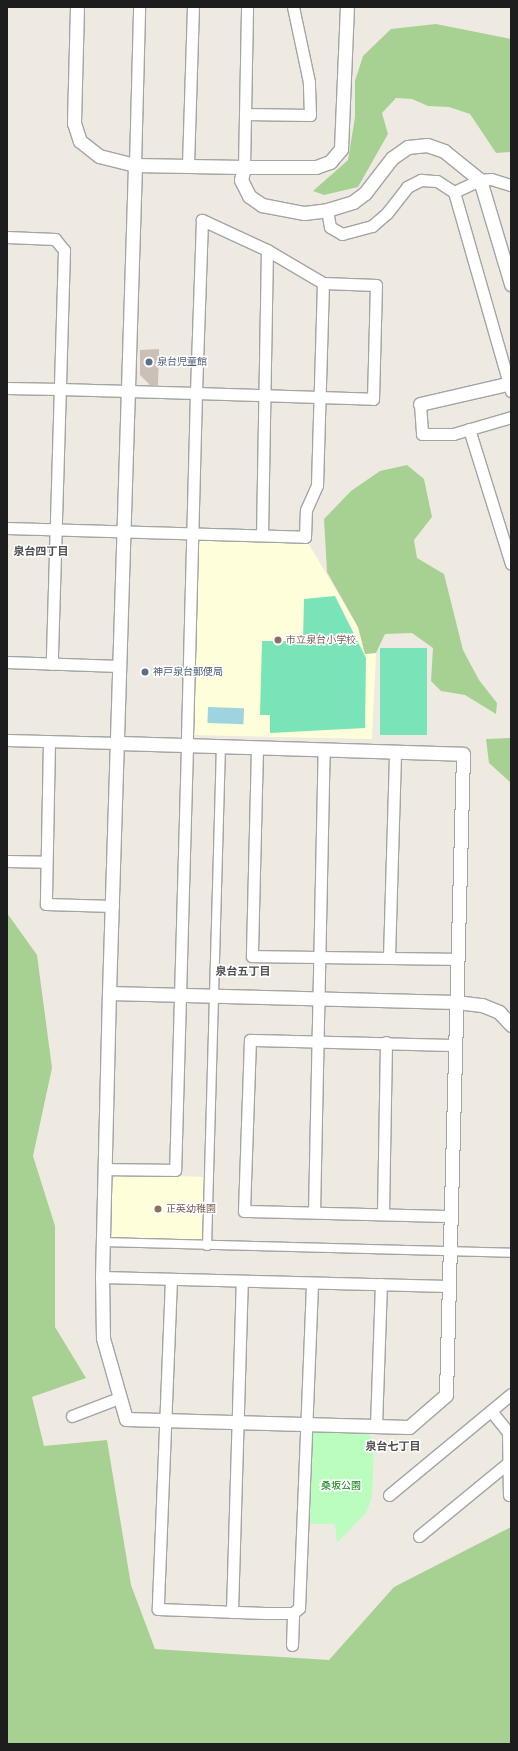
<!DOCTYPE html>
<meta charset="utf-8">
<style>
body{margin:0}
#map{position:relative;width:518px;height:1751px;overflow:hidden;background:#efeae1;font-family:Roboto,"Noto Sans JP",sans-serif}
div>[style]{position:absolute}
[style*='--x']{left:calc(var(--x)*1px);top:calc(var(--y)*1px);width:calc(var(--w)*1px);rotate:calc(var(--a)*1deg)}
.education>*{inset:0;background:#fffeda}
.forest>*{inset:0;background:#a7d193}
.park>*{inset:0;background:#bafdbe}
.pitch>*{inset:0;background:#79e4b8;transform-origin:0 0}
.water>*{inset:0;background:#9ed3e0;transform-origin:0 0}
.building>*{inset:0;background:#cbc0b7}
.roads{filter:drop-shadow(1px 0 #a4a4a4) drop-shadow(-1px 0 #a4a4a4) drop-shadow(0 1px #a4a4a4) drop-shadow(0 -1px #a4a4a4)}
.pedestrian>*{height:8px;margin:-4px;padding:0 4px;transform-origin:4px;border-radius:4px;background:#fff}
.minor>*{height:11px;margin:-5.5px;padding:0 5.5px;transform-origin:5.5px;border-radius:5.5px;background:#fff}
.tertiary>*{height:13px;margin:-6.5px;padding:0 6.5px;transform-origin:6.5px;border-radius:6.5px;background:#fff}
.dots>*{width:11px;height:11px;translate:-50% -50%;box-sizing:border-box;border:2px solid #fff;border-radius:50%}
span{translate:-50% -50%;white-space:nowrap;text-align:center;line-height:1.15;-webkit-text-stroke:3px #fff;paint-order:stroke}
.service-label{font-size:10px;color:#4e5e75}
.left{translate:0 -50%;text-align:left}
.education-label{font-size:10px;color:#785e54}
.park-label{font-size:10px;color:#04810b}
.neighbourhood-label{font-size:11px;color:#505050;font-weight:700}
.frame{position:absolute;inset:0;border:8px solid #1d1d1d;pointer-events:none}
</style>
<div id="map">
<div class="education">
<i style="clip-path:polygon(201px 539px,308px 543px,358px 627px,365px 654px,376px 653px,372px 739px,192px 735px,197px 543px)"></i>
<i style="clip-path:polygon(117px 1174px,205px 1177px,203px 1240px,112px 1238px,112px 1180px)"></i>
</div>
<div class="forest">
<i style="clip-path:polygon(436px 24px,511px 39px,511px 152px,496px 153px,470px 114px,449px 107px,428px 106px,412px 99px,396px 98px,382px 113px,388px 134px,358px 187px,324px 195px,313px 191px,348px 160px,355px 117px,355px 81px,363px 56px,391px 29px)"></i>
<i style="clip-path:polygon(407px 465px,424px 479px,432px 517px,414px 540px,417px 558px,444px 574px,463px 650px,479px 680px,497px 703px,496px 714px,465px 695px,441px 691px,431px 681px,433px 648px,412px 633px,385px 634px,376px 653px,365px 654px,358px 627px,327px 572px,324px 519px,351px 491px,380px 471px)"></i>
<i style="clip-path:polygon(511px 738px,511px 783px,489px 763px,486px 739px)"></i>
<i style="clip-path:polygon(7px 913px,37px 955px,52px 1068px,33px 1156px,55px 1226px,55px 1327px,86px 1378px,32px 1397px,44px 1446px,107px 1440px,131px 1585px,155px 1649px,329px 1660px,394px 1587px,511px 1527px,511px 1744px,7px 1744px)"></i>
</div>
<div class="park">
<i style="clip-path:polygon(317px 1430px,368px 1433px,374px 1442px,372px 1497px,366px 1513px,337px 1543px,335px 1524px,309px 1524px,311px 1433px)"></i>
</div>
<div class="pitch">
<i style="clip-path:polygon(335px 596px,366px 658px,365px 728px,270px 733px,270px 715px,260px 715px,262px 641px,303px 641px,304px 599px)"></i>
<i style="left:380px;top:648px;width:47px;height:87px"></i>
</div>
<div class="water">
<i style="left:208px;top:707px;width:36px;height:16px;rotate:2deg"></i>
</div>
<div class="building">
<i style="clip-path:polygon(159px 349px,158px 385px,150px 385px,140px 375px,140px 350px)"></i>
</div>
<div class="roads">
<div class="pedestrian">
<i style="--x:103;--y:1242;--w:408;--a:1.5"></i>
<i style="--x:207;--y:1246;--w:499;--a:-88.4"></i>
</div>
<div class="minor">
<i style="--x:245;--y:114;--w:65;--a:0.9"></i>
<i style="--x:310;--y:115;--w:33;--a:-92"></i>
<i style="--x:309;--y:82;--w:77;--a:-102"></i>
<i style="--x:135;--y:165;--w:158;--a:-88.5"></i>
<i style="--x:188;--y:165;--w:158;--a:-88.2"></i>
<i style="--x:244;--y:167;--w:160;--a:-88.9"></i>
<i style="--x:454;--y:192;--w:29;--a:-25"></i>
<i style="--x:480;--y:180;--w:11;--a:-5"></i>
<i style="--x:491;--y:179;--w:21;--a:17"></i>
<i style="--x:327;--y:210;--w:17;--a:80"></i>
<i style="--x:330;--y:227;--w:14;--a:30"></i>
<i style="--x:342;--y:234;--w:31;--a:-15"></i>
<i style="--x:372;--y:226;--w:20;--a:-41"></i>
<i style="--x:387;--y:213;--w:33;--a:-52"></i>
<i style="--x:407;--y:187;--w:16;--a:-27"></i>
<i style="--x:421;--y:180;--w:16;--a:4"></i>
<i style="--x:437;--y:181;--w:20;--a:33"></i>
<i style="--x:454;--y:192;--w:207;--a:74"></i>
<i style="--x:7;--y:237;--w:48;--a:2.4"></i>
<i style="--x:55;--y:239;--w:14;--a:51"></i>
<i style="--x:64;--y:250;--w:414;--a:91.7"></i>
<i style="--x:7;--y:388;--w:53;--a:1.1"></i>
<i style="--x:60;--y:389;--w:136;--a:1.7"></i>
<i style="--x:196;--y:393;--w:177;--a:1.9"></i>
<i style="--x:373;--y:399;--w:114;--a:-88.5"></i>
<i style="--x:376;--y:285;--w:53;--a:-177.8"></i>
<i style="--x:323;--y:283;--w:65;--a:-149.5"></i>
<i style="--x:267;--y:250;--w:72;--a:-155.2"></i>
<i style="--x:202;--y:220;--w:173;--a:92"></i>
<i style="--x:196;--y:393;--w:353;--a:91.5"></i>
<i style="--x:187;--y:746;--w:424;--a:91.6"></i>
<i style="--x:175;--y:1170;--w:70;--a:-179.2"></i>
<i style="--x:420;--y:404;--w:30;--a:86"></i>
<i style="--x:422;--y:434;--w:31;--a:0"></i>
<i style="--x:453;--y:434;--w:60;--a:-16.3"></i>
<i style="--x:469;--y:429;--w:141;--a:72.7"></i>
<i style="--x:7;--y:528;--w:298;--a:1.7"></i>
<i style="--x:305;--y:537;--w:27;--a:-88"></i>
<i style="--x:306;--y:510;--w:27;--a:-66"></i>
<i style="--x:317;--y:485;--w:202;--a:-88.3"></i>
<i style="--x:262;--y:535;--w:285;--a:-89"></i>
<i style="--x:7;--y:662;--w:112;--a:2"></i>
<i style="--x:7;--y:740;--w:111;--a:1.5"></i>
<i style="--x:49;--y:741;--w:163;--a:91.1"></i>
<i style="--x:46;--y:904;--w:67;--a:1.7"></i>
<i style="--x:257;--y:748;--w:208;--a:91.4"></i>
<i style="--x:252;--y:956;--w:205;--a:0.8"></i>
<i style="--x:7;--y:861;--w:39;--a:1"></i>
<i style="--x:389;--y:957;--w:205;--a:-88.3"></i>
<i style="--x:314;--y:1212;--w:462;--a:-88.8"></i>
<i style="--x:383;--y:1214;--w:172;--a:-89"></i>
<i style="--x:450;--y:1216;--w:206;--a:-178.6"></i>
<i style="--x:244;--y:1211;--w:171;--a:-88"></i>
<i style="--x:250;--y:1040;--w:206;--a:1.4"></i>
<i style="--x:102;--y:1277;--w:346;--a:1.5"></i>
<i style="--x:171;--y:1279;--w:330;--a:92.3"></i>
<i style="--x:158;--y:1609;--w:107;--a:2.1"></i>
<i style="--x:265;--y:1613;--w:28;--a:0"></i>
<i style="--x:293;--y:1613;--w:8;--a:-40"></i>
<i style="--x:299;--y:1608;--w:325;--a:-87.7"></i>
<i style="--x:491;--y:1411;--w:27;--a:51"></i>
<i style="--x:508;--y:1432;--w:63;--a:89.1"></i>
<i style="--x:72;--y:1416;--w:50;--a:-21"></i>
<i style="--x:376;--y:1426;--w:142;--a:-88"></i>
<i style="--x:389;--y:1495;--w:158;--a:-39.6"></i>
<i style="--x:419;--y:1536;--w:115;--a:-39.4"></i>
<i style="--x:232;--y:1612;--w:331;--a:-88.3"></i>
<i style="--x:292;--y:1645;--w:32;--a:-88"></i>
</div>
<div class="tertiary">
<i style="--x:77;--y:7;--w:116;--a:91.5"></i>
<i style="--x:74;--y:123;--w:19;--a:72"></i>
<i style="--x:80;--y:141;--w:24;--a:38"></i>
<i style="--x:99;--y:156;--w:37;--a:14"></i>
<i style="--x:135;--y:165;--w:109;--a:1.1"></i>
<i style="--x:244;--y:167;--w:72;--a:0"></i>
<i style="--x:316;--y:167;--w:15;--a:-20"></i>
<i style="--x:330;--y:162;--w:17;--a:-50"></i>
<i style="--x:341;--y:149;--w:142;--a:-87.6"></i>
<i style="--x:244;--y:167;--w:13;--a:103"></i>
<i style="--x:241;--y:180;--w:18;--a:63"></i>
<i style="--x:249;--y:196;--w:16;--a:35"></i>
<i style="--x:262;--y:205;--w:43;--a:10.8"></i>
<i style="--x:304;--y:213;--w:23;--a:-7"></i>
<i style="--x:327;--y:210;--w:27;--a:-17"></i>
<i style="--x:353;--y:202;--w:15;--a:-37"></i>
<i style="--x:365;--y:193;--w:44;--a:-52.4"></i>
<i style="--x:392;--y:158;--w:19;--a:-35"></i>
<i style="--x:408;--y:147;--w:19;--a:-6"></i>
<i style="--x:427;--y:145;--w:18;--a:19"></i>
<i style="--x:444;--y:151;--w:46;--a:38.9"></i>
<i style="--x:480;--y:180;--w:109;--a:73.4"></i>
<i style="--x:420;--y:404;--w:93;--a:-13"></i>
<i style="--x:118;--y:743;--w:345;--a:1.8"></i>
<i style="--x:463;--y:754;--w:641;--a:91.52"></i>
<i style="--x:446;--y:1395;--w:49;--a:139.1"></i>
<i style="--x:409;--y:1427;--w:283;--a:-178.4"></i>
<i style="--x:126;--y:1419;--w:84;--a:-105.9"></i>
<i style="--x:103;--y:1338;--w:61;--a:-90.9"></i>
<i style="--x:102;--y:1277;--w:284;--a:-88.6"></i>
<i style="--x:109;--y:993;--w:828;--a:-88.2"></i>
<i style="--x:109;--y:993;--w:347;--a:1.5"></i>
<i style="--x:456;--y:1002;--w:26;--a:7"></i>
<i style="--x:482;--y:1005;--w:18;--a:22"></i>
<i style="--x:499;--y:1012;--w:18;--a:47"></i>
</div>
</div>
<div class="dots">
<i style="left:149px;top:362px;background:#5c6f8a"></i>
<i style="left:278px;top:640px;background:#8d6e63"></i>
<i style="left:145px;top:672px;background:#5c6f8a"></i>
<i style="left:158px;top:1209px;background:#8d6e63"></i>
</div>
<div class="service-label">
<span class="left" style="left:157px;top:362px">泉台児童館</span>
<span class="left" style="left:153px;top:672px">神戸泉台郵便局</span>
</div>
<div class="education-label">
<span class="left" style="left:286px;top:640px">市立泉台小学校</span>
<span class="left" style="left:166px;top:1209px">正英幼稚園</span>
</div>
<div class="park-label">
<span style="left:341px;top:1486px">桑坂公園</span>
</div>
<div class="neighbourhood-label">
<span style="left:41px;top:552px">泉台四丁目</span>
<span style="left:243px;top:972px">泉台五丁目</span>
<span style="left:393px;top:1447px">泉台七丁目</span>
</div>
<div class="frame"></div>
</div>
